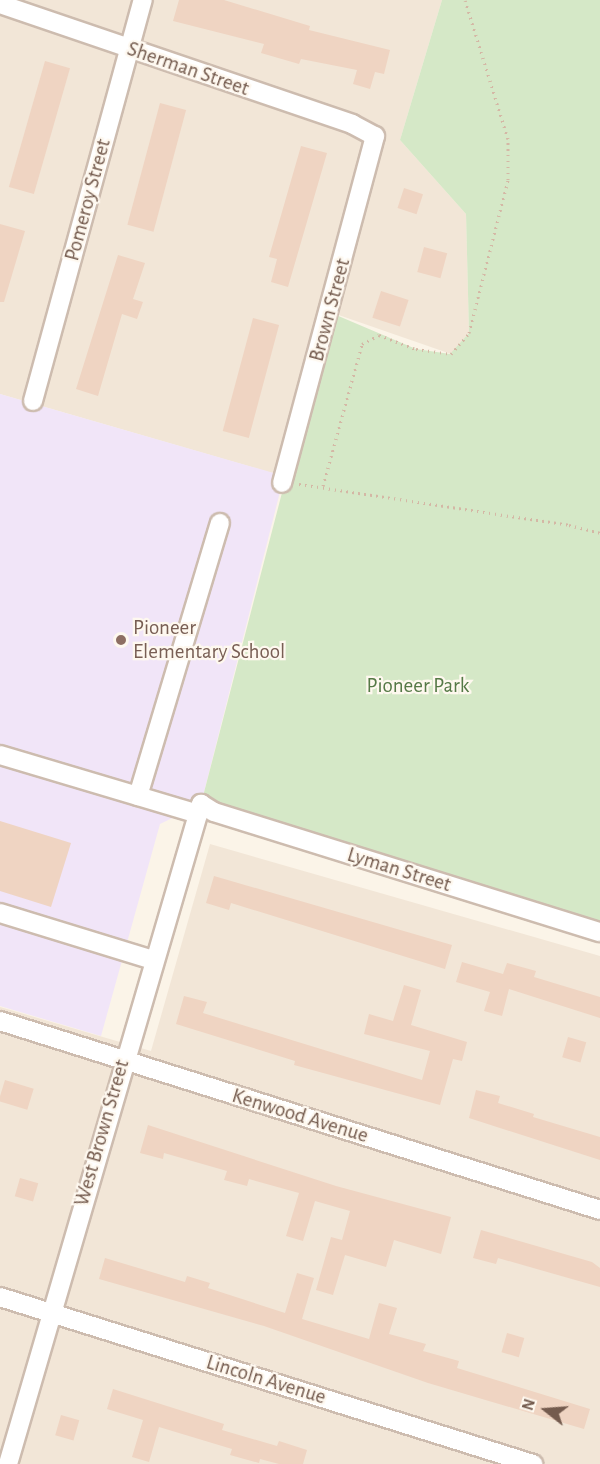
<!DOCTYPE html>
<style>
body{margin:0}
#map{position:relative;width:600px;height:1464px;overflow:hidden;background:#fbf4e8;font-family:"Alegreya Sans",sans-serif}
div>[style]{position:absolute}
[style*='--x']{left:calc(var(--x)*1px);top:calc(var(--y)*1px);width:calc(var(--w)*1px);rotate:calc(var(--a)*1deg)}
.residential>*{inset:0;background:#f2e6d7}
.education>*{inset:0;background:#f1e5f8}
.green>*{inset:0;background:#d5e8c7}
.building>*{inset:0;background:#efd4c2;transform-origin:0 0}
.path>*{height:3px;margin-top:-1.5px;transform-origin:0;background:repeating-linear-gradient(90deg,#d4b7a5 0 1.5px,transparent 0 6px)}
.roads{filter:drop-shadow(2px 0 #cdbcaf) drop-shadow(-2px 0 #cdbcaf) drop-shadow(0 2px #cdbcaf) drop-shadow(0 -2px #cdbcaf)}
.minor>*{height:18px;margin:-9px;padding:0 9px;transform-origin:9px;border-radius:9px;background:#fff}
.dots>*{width:16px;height:16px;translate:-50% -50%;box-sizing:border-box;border:3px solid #fef8ef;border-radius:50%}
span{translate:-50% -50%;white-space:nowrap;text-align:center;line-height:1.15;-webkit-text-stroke:4.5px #fef8ef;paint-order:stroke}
.street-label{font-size:21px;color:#745b4e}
.education-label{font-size:21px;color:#785e54}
.left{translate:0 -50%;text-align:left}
.park-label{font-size:21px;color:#557946}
.north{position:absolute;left:516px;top:1380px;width:60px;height:60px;-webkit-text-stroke:4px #fef8ef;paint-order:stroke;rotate:287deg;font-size:16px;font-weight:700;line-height:24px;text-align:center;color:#745b4e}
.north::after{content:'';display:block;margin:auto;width:21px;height:27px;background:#745b4e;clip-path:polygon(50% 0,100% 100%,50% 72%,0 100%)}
</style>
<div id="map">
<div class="residential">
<i style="clip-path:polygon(0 0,442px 0,400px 140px,466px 214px,469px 333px,451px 354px,330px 312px,279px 475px,0 394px)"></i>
<i style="clip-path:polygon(210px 844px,600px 956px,600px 1464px,0 1464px,0 1007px,151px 1051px)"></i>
</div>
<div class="education">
<i style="clip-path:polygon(0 394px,284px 476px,201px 804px,160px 824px,101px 1036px,0 1006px)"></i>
</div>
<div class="green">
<i style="clip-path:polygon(442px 0,600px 0,600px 932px,201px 804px,329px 312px,416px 349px,450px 354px,469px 333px,466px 214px,400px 140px)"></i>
</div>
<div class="building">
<i style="clip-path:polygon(179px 0,224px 0,310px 26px,309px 30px,390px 50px,384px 74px,375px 72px,370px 89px,353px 84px,357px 70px,301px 59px,299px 64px,261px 53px,264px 44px,173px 21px)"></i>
<i style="left:45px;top:61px;width:26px;height:131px;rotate:16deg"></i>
<i style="left:160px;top:103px;width:27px;height:126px;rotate:15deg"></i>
<i style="clip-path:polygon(301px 146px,327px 153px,288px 287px,271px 282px,277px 259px,269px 257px)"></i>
<i style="left:404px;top:188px;width:20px;height:21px;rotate:18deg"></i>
<i style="clip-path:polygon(0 224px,25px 231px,4px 302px,0 302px)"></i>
<i style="left:424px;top:247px;width:24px;height:26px;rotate:15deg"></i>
<i style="clip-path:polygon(118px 255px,145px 263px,133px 299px,143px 302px,137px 319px,122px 314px,98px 396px,76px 389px)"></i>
<i style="left:381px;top:291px;width:29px;height:28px;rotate:18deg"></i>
<i style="left:253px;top:318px;width:27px;height:117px;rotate:15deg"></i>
<i style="clip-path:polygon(0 821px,71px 843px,51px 907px,0 891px)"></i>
<i style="clip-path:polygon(214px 876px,452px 945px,445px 969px,231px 903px,229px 910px,206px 903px)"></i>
<i style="clip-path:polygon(462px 962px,503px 974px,507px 963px,536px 971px,534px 977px,600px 997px,600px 1018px,509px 989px,502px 1016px,484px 1011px,490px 992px,456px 982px)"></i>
<i style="clip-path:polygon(404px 985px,421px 990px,411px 1025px,467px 1042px,462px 1061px,453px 1059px,440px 1105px,294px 1065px,295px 1061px,176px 1024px,184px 996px,207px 1002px,203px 1013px,422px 1080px,430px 1051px,364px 1034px,369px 1014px,393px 1021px)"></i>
<i style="left:568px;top:1037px;width:19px;height:21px;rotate:16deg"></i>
<i style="left:5px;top:1080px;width:30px;height:22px;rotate:17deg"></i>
<i style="clip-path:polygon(476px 1090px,500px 1096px,498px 1103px,534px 1114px,533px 1117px,600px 1137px,600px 1160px,469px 1118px)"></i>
<i style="clip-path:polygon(148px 1125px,336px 1186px,451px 1217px,441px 1254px,394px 1240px,386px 1267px,345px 1255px,333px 1295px,316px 1290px,331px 1237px,342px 1240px,350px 1211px,315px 1201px,303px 1241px,286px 1236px,299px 1193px,249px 1179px,247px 1186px,224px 1180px,227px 1171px,164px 1153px,163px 1159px,140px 1153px)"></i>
<i style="left:20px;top:1178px;width:19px;height:19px;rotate:16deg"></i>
<i style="clip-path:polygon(481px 1230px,592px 1262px,600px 1268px,600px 1287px,498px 1258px,496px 1264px,473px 1258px)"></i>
<i style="clip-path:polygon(105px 1258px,185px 1282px,187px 1276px,210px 1283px,208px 1288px,285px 1313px,297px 1273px,314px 1278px,302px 1319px,369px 1339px,379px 1303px,397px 1308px,389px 1334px,426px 1344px,423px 1351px,459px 1361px,457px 1368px,590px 1409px,584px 1429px,428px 1383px,264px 1326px,99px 1279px)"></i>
<i style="left:507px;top:1333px;width:18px;height:20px;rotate:16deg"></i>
<i style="clip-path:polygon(113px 1389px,224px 1424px,222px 1430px,277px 1446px,279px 1441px,307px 1450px,303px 1464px,279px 1464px,260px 1459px,259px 1463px,230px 1455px,232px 1449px,159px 1427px,149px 1462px,132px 1457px,143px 1420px,107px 1409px)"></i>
<i style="left:61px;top:1415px;width:19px;height:21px;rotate:16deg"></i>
</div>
<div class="path">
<i style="--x:299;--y:484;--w:273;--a:8.6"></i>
<i style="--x:569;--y:525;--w:32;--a:14"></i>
<i style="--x:323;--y:486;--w:147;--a:-74.6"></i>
<i style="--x:362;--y:344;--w:19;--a:-28"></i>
<i style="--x:379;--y:335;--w:40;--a:21"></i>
<i style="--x:416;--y:349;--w:35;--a:8"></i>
<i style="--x:451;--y:354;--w:28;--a:-49"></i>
<i style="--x:469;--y:333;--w:158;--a:-75.7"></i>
<i style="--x:508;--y:180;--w:41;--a:-90"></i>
<i style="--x:508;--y:139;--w:145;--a:-107.2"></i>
</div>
<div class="roads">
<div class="minor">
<i style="--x:0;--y:4;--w:372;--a:18.8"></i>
<i style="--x:352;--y:124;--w:26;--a:28"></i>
<i style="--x:375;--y:136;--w:359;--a:105"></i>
<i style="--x:33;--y:401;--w:416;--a:-74.7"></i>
<i style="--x:0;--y:755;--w:207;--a:16.6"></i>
<i style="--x:138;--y:796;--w:285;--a:-73.3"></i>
<i style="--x:0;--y:913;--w:160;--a:17.1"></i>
<i style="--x:0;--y:1021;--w:629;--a:17.48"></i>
<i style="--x:0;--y:1297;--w:559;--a:17.4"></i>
<i style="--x:8;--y:1464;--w:688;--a:-73.7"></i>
<i style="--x:201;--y:804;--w:15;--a:32"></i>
<i style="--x:214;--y:812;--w:404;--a:17.3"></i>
</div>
</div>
<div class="dots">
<i style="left:121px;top:640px;background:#8d6e63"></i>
</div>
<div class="street-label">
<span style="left:188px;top:69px;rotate:19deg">Sherman Street</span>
<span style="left:88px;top:200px;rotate:-75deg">Pomeroy Street</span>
<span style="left:330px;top:310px;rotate:-75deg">Brown Street</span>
<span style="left:399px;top:870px;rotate:17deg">Lyman Street</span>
<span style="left:300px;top:1116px;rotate:17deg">Kenwood Avenue</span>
<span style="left:102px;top:1133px;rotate:-74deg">West Brown Street</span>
<span style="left:266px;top:1380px;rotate:17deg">Lincoln Avenue</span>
</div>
<div class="education-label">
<span class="left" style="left:133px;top:640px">Pioneer<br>Elementary School</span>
</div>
<div class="park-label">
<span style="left:418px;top:686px">Pioneer Park</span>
</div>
<div class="north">N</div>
</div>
